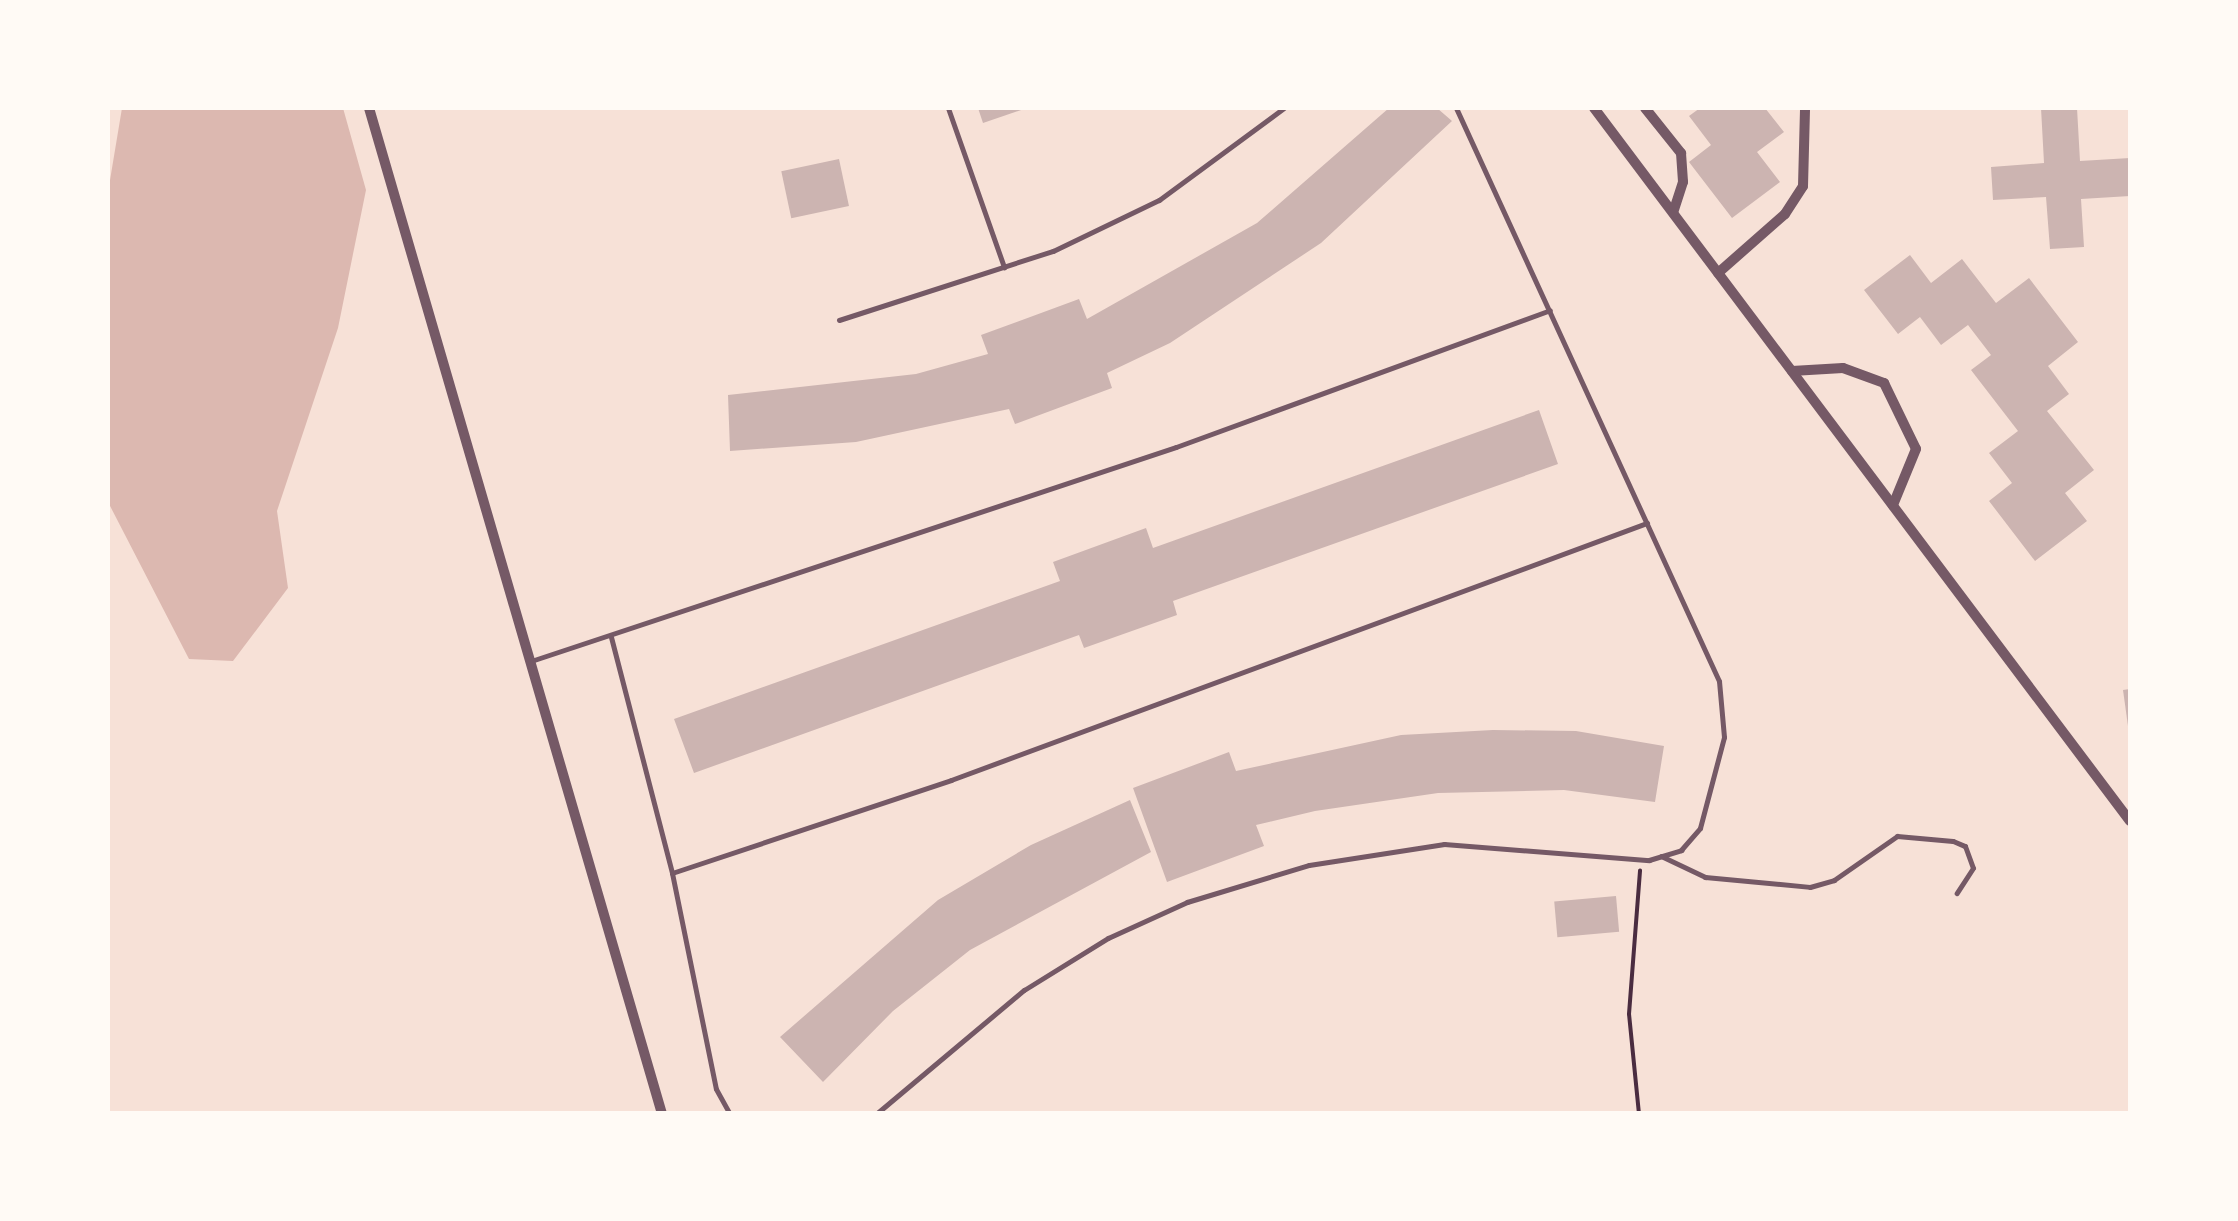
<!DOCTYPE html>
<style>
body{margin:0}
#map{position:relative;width:2238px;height:1221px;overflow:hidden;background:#f7e1d7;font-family:"Public Sans",sans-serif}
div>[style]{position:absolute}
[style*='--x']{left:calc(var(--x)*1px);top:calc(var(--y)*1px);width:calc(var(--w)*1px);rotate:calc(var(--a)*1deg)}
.water>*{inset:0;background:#dcb8b0}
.building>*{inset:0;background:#ccb4b1;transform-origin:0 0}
.path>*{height:4px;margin:-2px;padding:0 2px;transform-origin:2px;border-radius:2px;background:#4a2c40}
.service>*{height:5px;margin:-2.5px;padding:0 2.5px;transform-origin:2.5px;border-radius:2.5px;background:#755966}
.minor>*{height:10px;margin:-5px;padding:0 5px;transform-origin:5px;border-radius:5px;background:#755966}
span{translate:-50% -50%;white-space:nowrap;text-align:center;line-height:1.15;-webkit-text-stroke:10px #fffaf5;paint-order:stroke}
.frame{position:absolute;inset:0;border:110px solid #fffaf5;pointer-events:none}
</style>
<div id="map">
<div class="water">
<i style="clip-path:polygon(122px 108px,343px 108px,366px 190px,338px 328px,277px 511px,288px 588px,233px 661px,189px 659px,108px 502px,108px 192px)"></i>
</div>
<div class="building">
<i style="clip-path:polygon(978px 108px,1027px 108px,983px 123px)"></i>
<i style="clip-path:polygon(1389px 108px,1437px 108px,1452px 121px,1321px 243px,1170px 343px,1107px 373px,1112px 388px,1015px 424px,1009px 409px,856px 442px,730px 451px,728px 395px,916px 374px,988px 354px,981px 335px,1079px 299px,1087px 319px,1257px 223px)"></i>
<i style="clip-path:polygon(1700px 108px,1765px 108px,1784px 132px,1757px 152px,1780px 182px,1732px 218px,1689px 162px,1711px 145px,1689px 116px)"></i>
<i style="clip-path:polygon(2041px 108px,2077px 108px,2080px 161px,2130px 158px,2130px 196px,2081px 199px,2084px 247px,2050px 249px,2046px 197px,1993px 200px,1991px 167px,2044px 163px)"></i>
<i style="left:839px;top:159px;width:48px;height:59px;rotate:78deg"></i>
<i style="clip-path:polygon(1910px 255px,1931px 283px,1962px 259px,1996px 303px,2029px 278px,2078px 342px,2048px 366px,2069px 394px,2047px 411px,2094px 470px,2065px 493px,2087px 521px,2035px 561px,1989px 501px,2012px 483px,1989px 453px,2018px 431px,1971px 370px,1991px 355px,1968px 325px,1941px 345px,1920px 317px,1898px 334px,1864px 290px)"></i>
<i style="clip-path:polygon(1539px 410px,1558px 464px,1173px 601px,1177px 615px,1084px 648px,1079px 635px,694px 773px,674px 719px,1060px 581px,1053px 562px,1146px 528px,1153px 548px)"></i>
<i style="clip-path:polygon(2130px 689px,2130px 726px,2128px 726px,2123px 690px)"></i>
<i style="clip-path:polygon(1493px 730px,1576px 731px,1664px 746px,1655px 802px,1564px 790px,1438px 793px,1315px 811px,1256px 825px,1264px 846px,1167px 882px,1133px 788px,1229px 752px,1236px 771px,1401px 735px)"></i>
<i style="clip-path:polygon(1130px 800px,1151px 852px,970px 950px,893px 1011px,823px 1082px,780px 1037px,938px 900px,1031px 845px)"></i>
<i style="left:1616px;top:896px;width:36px;height:62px;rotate:85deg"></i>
</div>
<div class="path">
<i style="--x:1639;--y:1114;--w:100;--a:-95.7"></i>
<i style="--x:1629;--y:1014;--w:144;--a:-85.6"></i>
</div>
<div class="service">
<i style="--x:948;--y:108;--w:169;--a:70.6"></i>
<i style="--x:839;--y:320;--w:225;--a:-17.9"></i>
<i style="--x:1053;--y:251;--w:118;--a:-25.7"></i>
<i style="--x:1159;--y:200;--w:155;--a:-36.4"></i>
<i style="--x:611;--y:637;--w:244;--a:75.5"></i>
<i style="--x:672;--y:873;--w:220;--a:78.5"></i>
<i style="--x:716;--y:1089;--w:29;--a:61"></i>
<i style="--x:534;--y:660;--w:676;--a:-18.35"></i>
<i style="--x:1176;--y:447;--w:398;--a:-20.1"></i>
<i style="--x:1661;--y:856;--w:49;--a:25.5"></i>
<i style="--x:1705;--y:877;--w:105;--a:5.4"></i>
<i style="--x:1810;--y:887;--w:25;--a:-16"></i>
<i style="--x:1834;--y:880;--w:77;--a:-34.9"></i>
<i style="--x:1897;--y:836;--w:56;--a:5.1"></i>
<i style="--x:1953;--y:841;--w:13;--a:23"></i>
<i style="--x:1965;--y:846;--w:23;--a:70"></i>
<i style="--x:1973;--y:868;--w:30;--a:123"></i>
<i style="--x:672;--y:873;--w:294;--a:-18.4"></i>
<i style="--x:951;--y:780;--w:742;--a:-20.27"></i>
<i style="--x:876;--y:1114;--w:193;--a:-40"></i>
<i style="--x:1024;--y:990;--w:99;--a:-31.8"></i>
<i style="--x:1108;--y:938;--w:87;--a:-24.5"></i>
<i style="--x:1187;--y:902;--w:127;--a:-16.9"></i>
<i style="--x:1309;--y:865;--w:137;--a:-8.8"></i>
<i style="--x:1444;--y:844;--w:206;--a:4.5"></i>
<i style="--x:1649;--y:860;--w:34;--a:-17"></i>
<i style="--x:1681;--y:850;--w:29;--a:-49"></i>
<i style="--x:1700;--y:828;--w:94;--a:-75.2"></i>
<i style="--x:1724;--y:737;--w:56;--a:-95.1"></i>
<i style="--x:1719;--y:681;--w:630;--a:-114.65"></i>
</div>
<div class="minor">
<i style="--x:369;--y:108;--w:1048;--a:73.76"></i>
<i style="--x:1594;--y:108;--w:892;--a:53.07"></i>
<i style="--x:1645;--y:108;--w:58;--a:51.3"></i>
<i style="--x:1681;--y:153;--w:29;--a:86"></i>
<i style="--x:1683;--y:182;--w:32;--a:108"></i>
<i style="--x:1718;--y:273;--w:89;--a:-41.4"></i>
<i style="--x:1785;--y:214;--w:33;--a:-57"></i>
<i style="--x:1803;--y:186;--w:78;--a:-88.5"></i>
<i style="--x:1792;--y:371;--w:51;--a:-3.4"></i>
<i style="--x:1843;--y:368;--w:44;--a:20.1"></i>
<i style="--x:1884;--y:383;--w:73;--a:64.1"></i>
<i style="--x:1916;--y:449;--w:61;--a:112.3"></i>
</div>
<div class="frame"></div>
</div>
